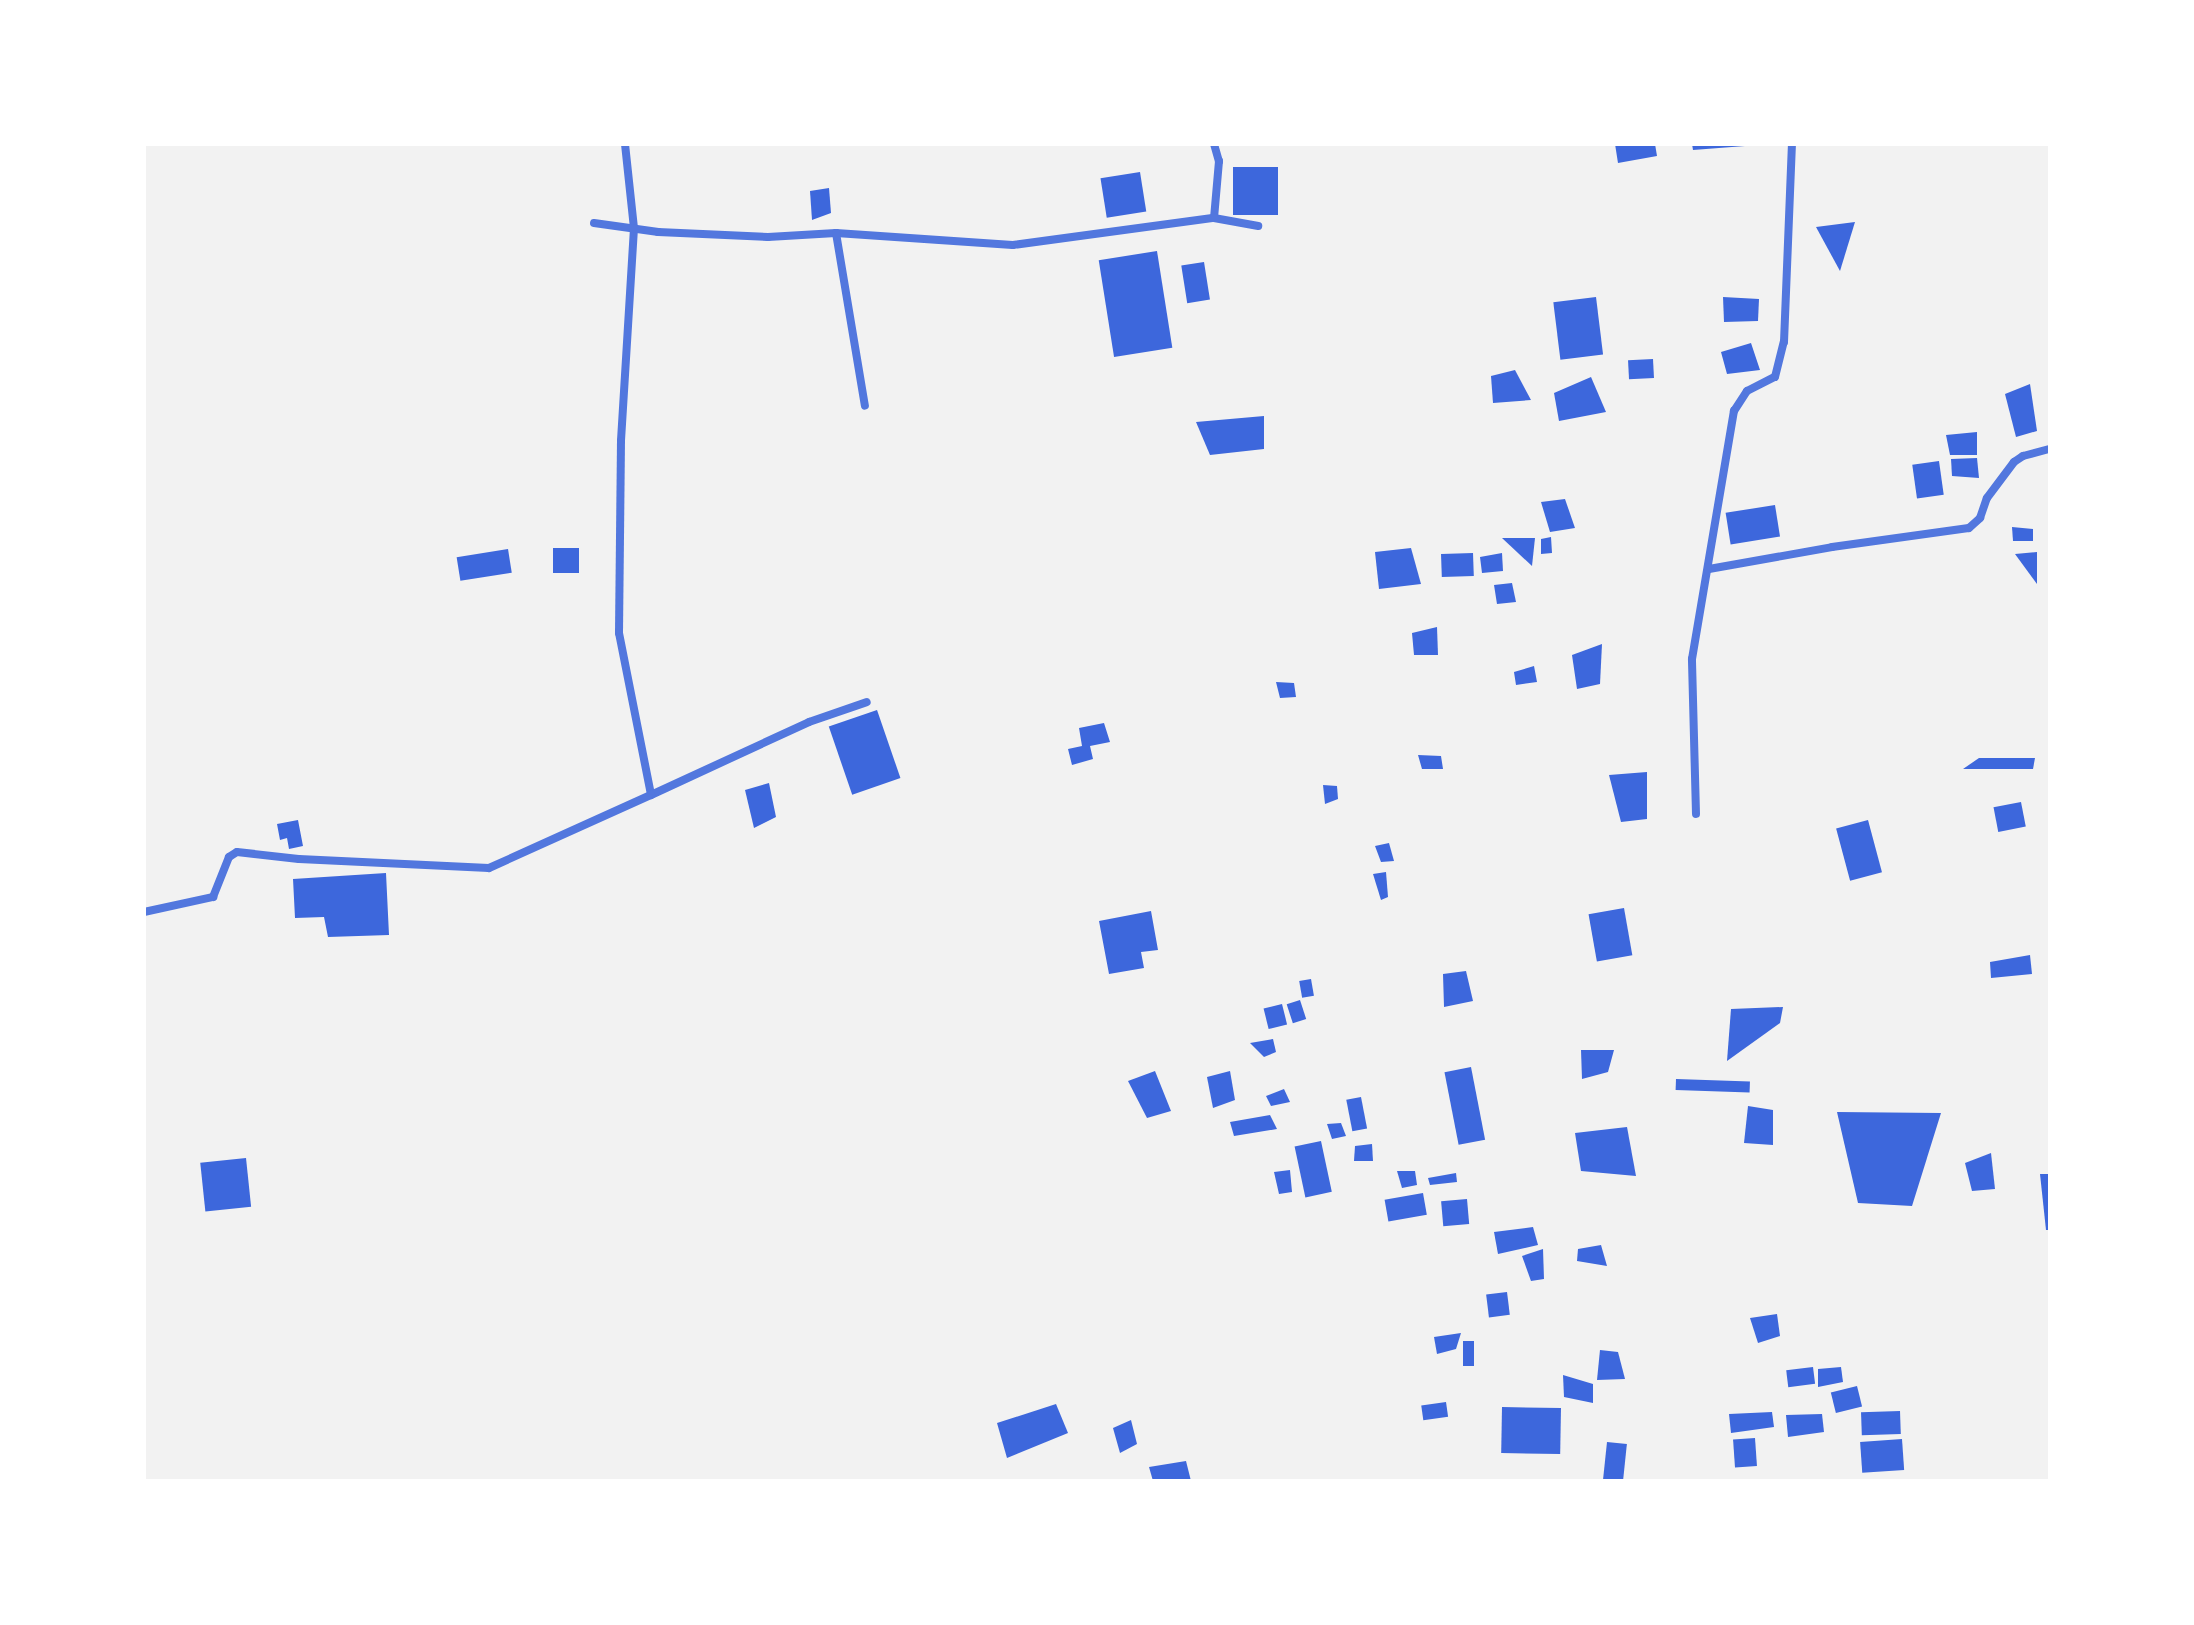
<!DOCTYPE html>
<style>
body{margin:0}
#map{position:relative;width:2194px;height:1625px;overflow:hidden;background:#f2f2f2;font-family:"Fira Sans",sans-serif}
div>[style]{position:absolute}
[style*='--x']{left:calc(var(--x)*1px);top:calc(var(--y)*1px);width:calc(var(--w)*1px);rotate:calc(var(--a)*1deg)}
.building>*{inset:0;background:#3d67dc;transform-origin:0 0}
.minor>*{height:8px;margin:-4px;padding:0 4px;transform-origin:4px;border-radius:4px;background:#5277de}
span{translate:-50% -50%;white-space:nowrap;text-align:center;line-height:1.15;-webkit-text-stroke:7px #fff;paint-order:stroke}
.frame{position:absolute;inset:0;border:146px solid #fff;pointer-events:none}
</style>
<div id="map">
<div class="building">
<i style="clip-path:polygon(1615px 144px,1655px 144px,1657px 156px,1618px 163px)"></i>
<i style="clip-path:polygon(1692px 144px,1745px 144px,1745px 146px,1693px 150px)"></i>
<i style="left:1233px;top:167px;width:45px;height:48px"></i>
<i style="left:1140px;top:172px;width:40px;height:40px;rotate:81deg"></i>
<i style="clip-path:polygon(829px 188px,831px 213px,812px 220px,810px 191px)"></i>
<i style="clip-path:polygon(1855px 222px,1840px 271px,1816px 227px)"></i>
<i style="left:1157px;top:251px;width:98px;height:59px;rotate:81deg"></i>
<i style="left:1204px;top:262px;width:38px;height:23px;rotate:81deg"></i>
<i style="left:1596px;top:297px;width:58px;height:43px;rotate:83deg"></i>
<i style="clip-path:polygon(1723px 297px,1759px 299px,1758px 321px,1724px 322px)"></i>
<i style="clip-path:polygon(1751px 343px,1760px 370px,1727px 374px,1721px 352px)"></i>
<i style="left:1653px;top:359px;width:19px;height:25px;rotate:87deg"></i>
<i style="clip-path:polygon(1515px 370px,1531px 400px,1493px 403px,1491px 376px)"></i>
<i style="clip-path:polygon(1591px 377px,1606px 412px,1559px 421px,1554px 393px)"></i>
<i style="clip-path:polygon(2030px 384px,2037px 431px,2016px 437px,2005px 394px)"></i>
<i style="clip-path:polygon(1264px 416px,1264px 449px,1210px 455px,1196px 422px)"></i>
<i style="clip-path:polygon(1977px 432px,1977px 455px,1950px 455px,1946px 435px)"></i>
<i style="clip-path:polygon(1977px 458px,1979px 478px,1952px 476px,1951px 459px)"></i>
<i style="left:1939px;top:461px;width:34px;height:27px;rotate:82deg"></i>
<i style="clip-path:polygon(1565px 499px,1575px 528px,1550px 532px,1541px 502px)"></i>
<i style="left:1775px;top:505px;width:32px;height:50px;rotate:81deg"></i>
<i style="clip-path:polygon(2012px 527px,2033px 529px,2033px 541px,2013px 541px)"></i>
<i style="clip-path:polygon(1551px 537px,1552px 553px,1541px 554px,1541px 539px)"></i>
<i style="clip-path:polygon(1502px 538px,1535px 538px,1532px 566px)"></i>
<i style="left:553px;top:548px;width:26px;height:25px"></i>
<i style="clip-path:polygon(1411px 548px,1421px 584px,1379px 589px,1375px 552px)"></i>
<i style="left:508px;top:549px;width:24px;height:52px;rotate:81deg"></i>
<i style="clip-path:polygon(2037px 552px,2037px 584px,2015px 554px)"></i>
<i style="left:1473px;top:553px;width:23px;height:32px;rotate:88deg"></i>
<i style="clip-path:polygon(1502px 553px,1503px 571px,1482px 573px,1480px 557px)"></i>
<i style="clip-path:polygon(1512px 583px,1516px 602px,1497px 604px,1494px 585px)"></i>
<i style="clip-path:polygon(1437px 627px,1438px 655px,1414px 655px,1412px 633px)"></i>
<i style="clip-path:polygon(1602px 644px,1600px 684px,1577px 689px,1572px 655px)"></i>
<i style="clip-path:polygon(1534px 666px,1537px 682px,1516px 685px,1514px 672px)"></i>
<i style="clip-path:polygon(1276px 682px,1294px 683px,1296px 697px,1280px 698px)"></i>
<i style="left:877px;top:710px;width:72px;height:51px;rotate:71deg"></i>
<i style="clip-path:polygon(1104px 723px,1110px 742px,1090px 746px,1093px 759px,1072px 765px,1068px 749px,1082px 746px,1079px 728px)"></i>
<i style="clip-path:polygon(1418px 755px,1441px 756px,1443px 769px,1422px 769px)"></i>
<i style="clip-path:polygon(1979px 758px,2035px 758px,2033px 769px,1963px 769px)"></i>
<i style="clip-path:polygon(1647px 772px,1647px 819px,1621px 822px,1609px 775px)"></i>
<i style="clip-path:polygon(769px 783px,776px 817px,754px 828px,745px 790px)"></i>
<i style="clip-path:polygon(1323px 785px,1337px 786px,1338px 799px,1325px 804px)"></i>
<i style="left:2021px;top:802px;width:25px;height:28px;rotate:79deg"></i>
<i style="clip-path:polygon(298px 820px,303px 846px,289px 849px,287px 838px,280px 840px,277px 824px)"></i>
<i style="left:1868px;top:820px;width:54px;height:33px;rotate:75deg"></i>
<i style="clip-path:polygon(1389px 843px,1394px 861px,1381px 862px,1375px 846px)"></i>
<i style="clip-path:polygon(1386px 872px,1388px 897px,1381px 900px,1373px 874px)"></i>
<i style="clip-path:polygon(386px 873px,389px 935px,328px 937px,324px 917px,295px 918px,293px 879px)"></i>
<i style="left:1624px;top:908px;width:48px;height:36px;rotate:80deg"></i>
<i style="clip-path:polygon(1151px 911px,1158px 950px,1141px 952px,1144px 968px,1109px 974px,1099px 921px)"></i>
<i style="clip-path:polygon(2030px 955px,2032px 974px,1991px 978px,1990px 962px)"></i>
<i style="clip-path:polygon(1466px 971px,1473px 1001px,1444px 1007px,1443px 974px)"></i>
<i style="left:1311px;top:979px;width:17px;height:12px;rotate:80deg"></i>
<i style="left:1300px;top:1000px;width:20px;height:14px;rotate:72deg"></i>
<i style="left:1282px;top:1004px;width:21px;height:19px;rotate:76deg"></i>
<i style="clip-path:polygon(1783px 1007px,1780px 1023px,1727px 1061px,1731px 1009px)"></i>
<i style="clip-path:polygon(1273px 1039px,1276px 1052px,1264px 1057px,1250px 1043px)"></i>
<i style="clip-path:polygon(1581px 1050px,1614px 1050px,1608px 1072px,1582px 1079px)"></i>
<i style="left:1471px;top:1067px;width:74px;height:27px;rotate:79deg"></i>
<i style="clip-path:polygon(1155px 1071px,1171px 1111px,1147px 1118px,1128px 1081px)"></i>
<i style="clip-path:polygon(1230px 1071px,1235px 1100px,1213px 1108px,1207px 1077px)"></i>
<i style="left:1676px;top:1079px;width:74px;height:11px;rotate:2deg"></i>
<i style="clip-path:polygon(1284px 1089px,1290px 1102px,1271px 1106px,1266px 1096px)"></i>
<i style="left:1361px;top:1097px;width:32px;height:15px;rotate:79deg"></i>
<i style="clip-path:polygon(1748px 1106px,1773px 1110px,1773px 1145px,1744px 1143px)"></i>
<i style="clip-path:polygon(1837px 1112px,1941px 1113px,1912px 1206px,1858px 1203px)"></i>
<i style="clip-path:polygon(1270px 1115px,1277px 1129px,1234px 1136px,1230px 1122px)"></i>
<i style="clip-path:polygon(1341px 1123px,1346px 1136px,1332px 1139px,1327px 1124px)"></i>
<i style="clip-path:polygon(1627px 1127px,1636px 1176px,1581px 1171px,1575px 1133px)"></i>
<i style="left:1321px;top:1141px;width:52px;height:27px;rotate:78deg"></i>
<i style="clip-path:polygon(1372px 1144px,1373px 1161px,1354px 1161px,1355px 1146px)"></i>
<i style="clip-path:polygon(1991px 1153px,1995px 1189px,1972px 1191px,1965px 1163px)"></i>
<i style="left:246px;top:1158px;width:49px;height:46px;rotate:84deg"></i>
<i style="clip-path:polygon(1290px 1170px,1292px 1192px,1279px 1194px,1274px 1172px)"></i>
<i style="clip-path:polygon(1397px 1171px,1415px 1171px,1417px 1185px,1402px 1188px)"></i>
<i style="clip-path:polygon(1456px 1173px,1457px 1182px,1430px 1185px,1428px 1178px)"></i>
<i style="clip-path:polygon(2040px 1174px,2050px 1174px,2050px 1230px,2046px 1230px)"></i>
<i style="left:1423px;top:1193px;width:22px;height:39px;rotate:80deg"></i>
<i style="left:1467px;top:1199px;width:25px;height:26px;rotate:85deg"></i>
<i style="clip-path:polygon(1533px 1227px,1538px 1245px,1498px 1254px,1494px 1232px)"></i>
<i style="clip-path:polygon(1601px 1245px,1607px 1266px,1577px 1261px,1578px 1249px)"></i>
<i style="clip-path:polygon(1543px 1249px,1544px 1279px,1531px 1281px,1522px 1256px)"></i>
<i style="left:1507px;top:1292px;width:23px;height:21px;rotate:83deg"></i>
<i style="clip-path:polygon(1777px 1314px,1780px 1336px,1758px 1343px,1750px 1318px)"></i>
<i style="clip-path:polygon(1461px 1333px,1456px 1349px,1437px 1354px,1434px 1337px)"></i>
<i style="left:1463px;top:1341px;width:11px;height:25px"></i>
<i style="clip-path:polygon(1600px 1350px,1618px 1352px,1625px 1379px,1597px 1380px)"></i>
<i style="left:1813px;top:1367px;width:17px;height:27px;rotate:83deg"></i>
<i style="clip-path:polygon(1841px 1367px,1843px 1382px,1818px 1387px,1818px 1369px)"></i>
<i style="clip-path:polygon(1563px 1375px,1593px 1384px,1593px 1403px,1564px 1397px)"></i>
<i style="left:1857px;top:1386px;width:21px;height:27px;rotate:76deg"></i>
<i style="left:1446px;top:1402px;width:15px;height:25px;rotate:82deg"></i>
<i style="clip-path:polygon(1056px 1404px,1068px 1433px,1007px 1458px,997px 1423px)"></i>
<i style="left:1502px;top:1407px;width:59px;height:46px;rotate:1deg"></i>
<i style="left:1900px;top:1411px;width:23px;height:39px;rotate:88deg"></i>
<i style="clip-path:polygon(1772px 1412px,1774px 1427px,1731px 1433px,1729px 1414px)"></i>
<i style="clip-path:polygon(1822px 1414px,1824px 1432px,1788px 1437px,1786px 1415px)"></i>
<i style="clip-path:polygon(1131px 1420px,1137px 1444px,1120px 1453px,1113px 1428px)"></i>
<i style="left:1755px;top:1438px;width:28px;height:22px;rotate:86deg"></i>
<i style="left:1902px;top:1439px;width:31px;height:42px;rotate:86deg"></i>
<i style="left:1607px;top:1442px;width:20px;height:39px;rotate:6deg"></i>
<i style="clip-path:polygon(1186px 1461px,1191px 1481px,1153px 1481px,1149px 1467px)"></i>
</div>
<div class="minor">
<i style="--x:625;--y:144;--w:84;--a:83.9"></i>
<i style="--x:634;--y:228;--w:213;--a:93.5"></i>
<i style="--x:621;--y:441;--w:192;--a:90.6"></i>
<i style="--x:619;--y:633;--w:165;--a:78.8"></i>
<i style="--x:651;--y:795;--w:174;--a:-24.8"></i>
<i style="--x:809;--y:722;--w:61;--a:-19"></i>
<i style="--x:1214;--y:144;--w:18;--a:74"></i>
<i style="--x:1219;--y:161;--w:57;--a:95"></i>
<i style="--x:1214;--y:218;--w:45;--a:10.3"></i>
<i style="--x:594;--y:223;--w:65;--a:8"></i>
<i style="--x:658;--y:232;--w:110;--a:2.6"></i>
<i style="--x:768;--y:237;--w:68;--a:-3.4"></i>
<i style="--x:836;--y:233;--w:177;--a:3.9"></i>
<i style="--x:1013;--y:245;--w:203;--a:-7.7"></i>
<i style="--x:836;--y:233;--w:175;--a:80.5"></i>
<i style="--x:1709;--y:569;--w:125;--a:-10.1"></i>
<i style="--x:1832;--y:547;--w:138;--a:-7.9"></i>
<i style="--x:1969;--y:528;--w:15;--a:-42"></i>
<i style="--x:1980;--y:518;--w:21;--a:-71"></i>
<i style="--x:1987;--y:498;--w:45;--a:-53.1"></i>
<i style="--x:2014;--y:462;--w:11;--a:-34"></i>
<i style="--x:2023;--y:456;--w:28;--a:-15"></i>
<i style="--x:1696;--y:814;--w:155;--a:-91.5"></i>
<i style="--x:1692;--y:659;--w:252;--a:-80.4"></i>
<i style="--x:1734;--y:411;--w:24;--a:-57"></i>
<i style="--x:1747;--y:391;--w:31;--a:-27"></i>
<i style="--x:1775;--y:377;--w:36;--a:-76"></i>
<i style="--x:1784;--y:342;--w:198;--a:-87.7"></i>
<i style="--x:144;--y:912;--w:71;--a:-12.3"></i>
<i style="--x:213;--y:897;--w:43;--a:-68.2"></i>
<i style="--x:229;--y:857;--w:9;--a:-32"></i>
<i style="--x:237;--y:852;--w:62;--a:6.4"></i>
<i style="--x:299;--y:859;--w:190;--a:2.7"></i>
<i style="--x:489;--y:868;--w:178;--a:-24.3"></i>
</div>
<div class="frame"></div>
</div>
